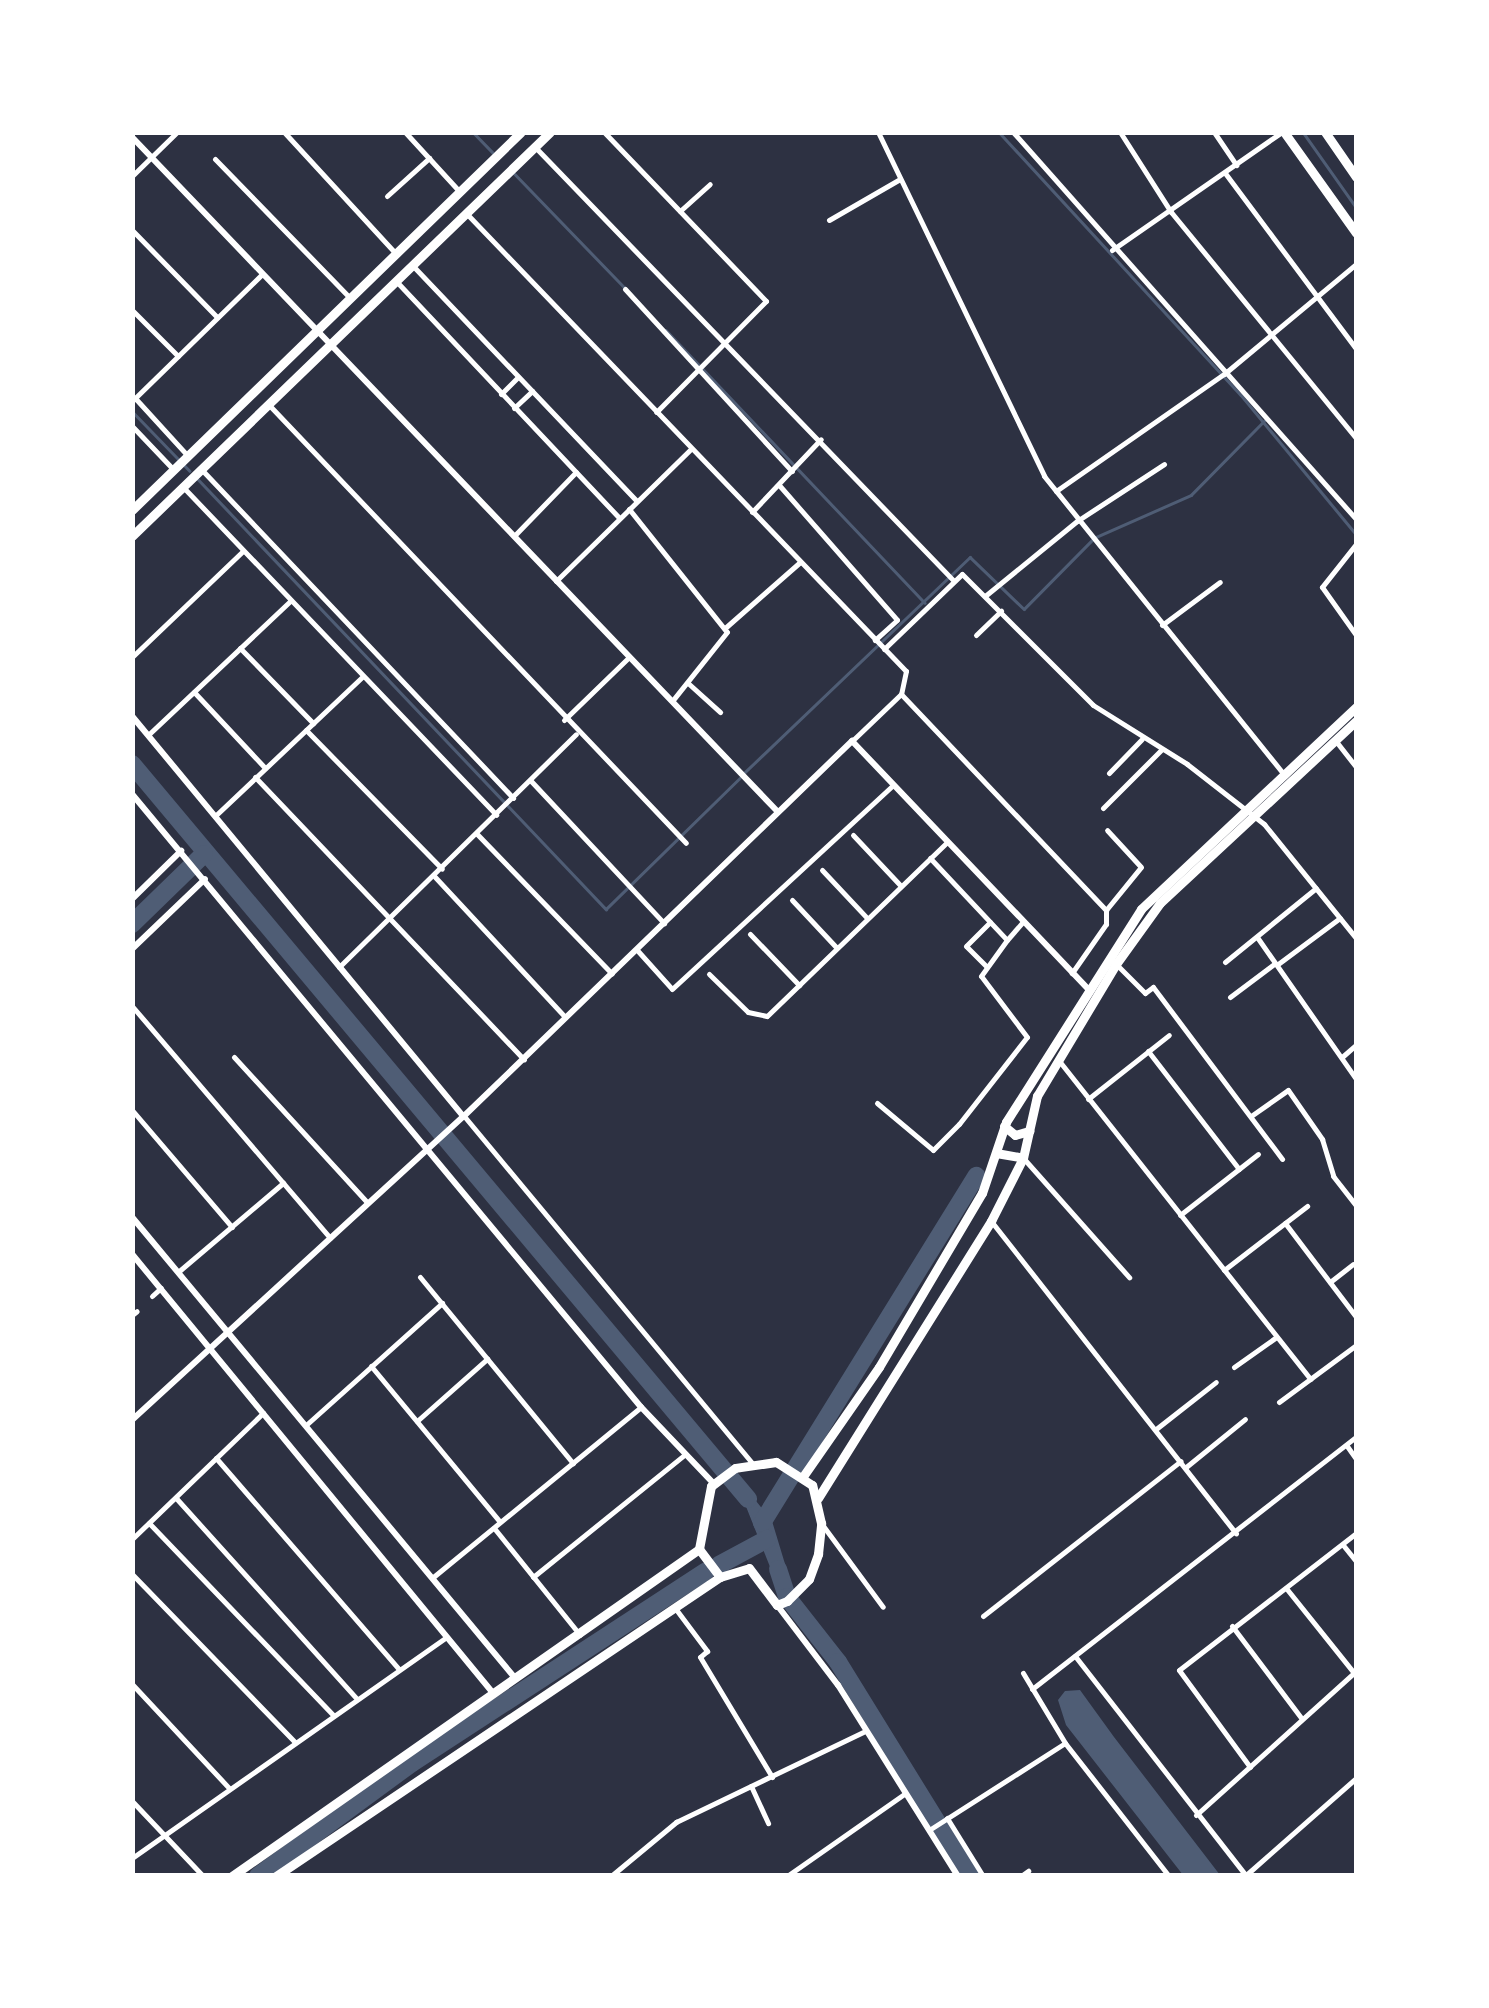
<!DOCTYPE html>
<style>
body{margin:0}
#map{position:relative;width:1489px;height:2008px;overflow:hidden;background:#2d3142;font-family:Figtree,sans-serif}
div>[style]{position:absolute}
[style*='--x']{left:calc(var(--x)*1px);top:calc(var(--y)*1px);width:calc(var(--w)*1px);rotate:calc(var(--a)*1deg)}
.water>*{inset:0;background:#4f5d75}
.stream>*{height:2.5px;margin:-1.25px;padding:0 1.25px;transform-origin:1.25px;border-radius:1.25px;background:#4f5d75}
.river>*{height:18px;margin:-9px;padding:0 9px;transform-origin:9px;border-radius:9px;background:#4f5d75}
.minor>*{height:5px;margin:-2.5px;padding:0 2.5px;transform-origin:2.5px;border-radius:2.5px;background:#fff}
.tertiary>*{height:6px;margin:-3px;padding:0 3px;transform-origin:3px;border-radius:3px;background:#fff}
.primary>*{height:9px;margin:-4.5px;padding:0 4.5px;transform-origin:4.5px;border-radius:4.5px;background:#fff}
span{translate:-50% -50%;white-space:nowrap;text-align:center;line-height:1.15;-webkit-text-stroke:10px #fff;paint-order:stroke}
.frame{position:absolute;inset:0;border:135px solid #fff;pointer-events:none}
</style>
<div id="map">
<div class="water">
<i style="clip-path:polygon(737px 1477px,772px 1521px,792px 1587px,780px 1592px,745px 1504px,729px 1485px)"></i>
<i style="clip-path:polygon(1080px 1690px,1114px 1737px,1220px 1875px,1183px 1875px,1066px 1725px,1058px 1700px,1065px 1691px)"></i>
</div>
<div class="stream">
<i style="--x:473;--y:132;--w:29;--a:46"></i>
<i style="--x:999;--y:132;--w:357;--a:47.4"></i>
<i style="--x:1241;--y:395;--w:180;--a:50.4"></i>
<i style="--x:1303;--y:132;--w:92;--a:54.8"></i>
<i style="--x:513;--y:172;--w:163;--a:46"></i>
<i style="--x:666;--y:330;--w:376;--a:46.5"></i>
<i style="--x:132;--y:411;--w:83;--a:46"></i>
<i style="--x:196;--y:477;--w:596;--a:46.5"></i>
<i style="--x:606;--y:909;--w:187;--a:-44.4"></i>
<i style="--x:745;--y:772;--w:311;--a:-43.7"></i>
<i style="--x:970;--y:557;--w:75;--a:43.9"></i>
<i style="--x:1024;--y:609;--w:100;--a:-45.4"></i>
<i style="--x:1094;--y:538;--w:106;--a:-23.9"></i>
<i style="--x:1191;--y:495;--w:104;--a:-45.4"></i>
</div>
<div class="river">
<i style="--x:132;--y:764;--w:959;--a:50.03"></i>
<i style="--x:132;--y:924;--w:100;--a:-44.2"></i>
<i style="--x:762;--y:1523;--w:408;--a:-58.3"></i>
<i style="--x:719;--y:1565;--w:55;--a:-28.4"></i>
<i style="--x:778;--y:1569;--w:29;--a:72"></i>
<i style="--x:787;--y:1597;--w:83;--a:51.9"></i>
<i style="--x:838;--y:1662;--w:251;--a:58.3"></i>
<i style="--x:258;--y:1876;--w:191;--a:-36.3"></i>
<i style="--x:412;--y:1763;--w:350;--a:-33.1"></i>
</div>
<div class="minor">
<i style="--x:284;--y:132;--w:166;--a:47.4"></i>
<i style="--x:405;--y:132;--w:81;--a:47.5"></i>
<i style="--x:604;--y:132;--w:234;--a:46.2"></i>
<i style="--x:766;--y:301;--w:156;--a:134.7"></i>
<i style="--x:878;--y:132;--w:382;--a:64.2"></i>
<i style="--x:1044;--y:476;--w:383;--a:51.2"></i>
<i style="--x:1013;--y:132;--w:517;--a:48.45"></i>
<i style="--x:1120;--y:132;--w:95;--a:57.5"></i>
<i style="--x:1171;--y:212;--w:292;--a:50.7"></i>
<i style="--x:1214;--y:132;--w:40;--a:56"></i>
<i style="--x:535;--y:147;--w:602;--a:46.01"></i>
<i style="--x:215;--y:159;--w:192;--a:45.8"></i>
<i style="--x:1225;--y:173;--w:219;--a:53.3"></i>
<i style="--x:132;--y:176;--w:63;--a:-44.4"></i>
<i style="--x:387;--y:196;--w:57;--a:-42.1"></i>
<i style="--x:680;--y:211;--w:40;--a:-42"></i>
<i style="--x:466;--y:213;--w:635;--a:46.15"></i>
<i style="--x:906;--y:671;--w:24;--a:102"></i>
<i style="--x:901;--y:694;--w:68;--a:136.2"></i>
<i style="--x:829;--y:220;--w:82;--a:-30"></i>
<i style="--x:132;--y:230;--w:122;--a:45.7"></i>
<i style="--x:1112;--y:250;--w:207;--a:-34.8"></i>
<i style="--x:414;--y:267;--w:323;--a:46.4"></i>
<i style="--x:396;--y:281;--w:325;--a:46.7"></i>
<i style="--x:625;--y:289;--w:247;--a:47.5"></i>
<i style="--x:132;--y:310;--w:65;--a:45"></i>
<i style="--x:501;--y:394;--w:24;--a:-45"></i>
<i style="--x:135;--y:398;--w:77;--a:47.6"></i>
<i style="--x:132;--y:401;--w:182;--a:-44.3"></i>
<i style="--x:270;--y:406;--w:603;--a:46.41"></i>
<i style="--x:514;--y:408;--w:25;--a:-43"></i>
<i style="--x:132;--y:426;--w:59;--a:46.4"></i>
<i style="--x:202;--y:470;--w:452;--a:46.5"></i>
<i style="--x:779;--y:485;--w:179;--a:48.8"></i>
<i style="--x:897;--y:620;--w:30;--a:138"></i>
<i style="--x:184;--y:488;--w:452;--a:46.3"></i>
<i style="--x:1056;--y:491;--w:205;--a:-34.9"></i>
<i style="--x:1224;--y:374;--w:172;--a:-39.8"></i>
<i style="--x:629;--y:509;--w:157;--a:51.5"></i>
<i style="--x:727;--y:632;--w:87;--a:128.5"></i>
<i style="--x:752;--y:512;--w:100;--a:-46.6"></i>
<i style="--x:514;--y:536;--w:89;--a:-45.9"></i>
<i style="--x:1356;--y:544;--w:55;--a:128.3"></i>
<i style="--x:1322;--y:587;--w:59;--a:54.7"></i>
<i style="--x:556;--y:581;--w:189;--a:-44.4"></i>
<i style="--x:985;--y:596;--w:119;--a:-39.2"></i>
<i style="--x:1077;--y:521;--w:104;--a:-33.2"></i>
<i style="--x:1162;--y:625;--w:72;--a:-36.6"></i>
<i style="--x:725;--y:628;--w:100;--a:-41.3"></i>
<i style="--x:976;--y:635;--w:35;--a:-44"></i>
<i style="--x:240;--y:648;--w:105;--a:45.8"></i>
<i style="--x:884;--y:649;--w:108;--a:-43.9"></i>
<i style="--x:962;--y:574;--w:185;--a:45"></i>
<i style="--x:1093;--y:705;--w:111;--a:32.1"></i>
<i style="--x:1187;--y:764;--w:98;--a:37.9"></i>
<i style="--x:1264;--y:824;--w:146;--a:51.1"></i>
<i style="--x:132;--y:657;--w:153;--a:-43.7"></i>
<i style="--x:689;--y:684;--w:42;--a:42.1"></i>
<i style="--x:194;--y:692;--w:104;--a:46.9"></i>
<i style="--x:901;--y:694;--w:298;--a:46.5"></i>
<i style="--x:1106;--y:910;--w:14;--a:90"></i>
<i style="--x:1106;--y:924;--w:60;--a:124.8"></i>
<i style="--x:564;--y:720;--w:91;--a:-44.1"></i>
<i style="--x:306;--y:730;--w:194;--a:45.6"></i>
<i style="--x:148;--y:735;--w:195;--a:-43.3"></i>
<i style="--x:1335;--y:740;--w:34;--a:52"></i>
<i style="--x:1109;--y:773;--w:47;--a:-45.9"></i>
<i style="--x:255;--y:777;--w:390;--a:46.4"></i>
<i style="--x:531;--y:781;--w:195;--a:46.9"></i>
<i style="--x:1103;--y:808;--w:82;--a:-45"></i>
<i style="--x:215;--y:816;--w:202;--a:-43.4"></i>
<i style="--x:477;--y:834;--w:194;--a:46"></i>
<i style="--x:853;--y:835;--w:69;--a:46.8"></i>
<i style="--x:930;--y:858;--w:112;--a:46.8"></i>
<i style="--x:1007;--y:940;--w:23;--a:-49"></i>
<i style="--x:822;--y:870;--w:66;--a:46.8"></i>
<i style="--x:435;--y:877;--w:191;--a:47.1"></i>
<i style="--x:792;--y:900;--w:64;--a:46.9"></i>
<i style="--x:1106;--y:910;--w:55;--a:-50.9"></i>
<i style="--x:1141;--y:867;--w:50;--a:-132.6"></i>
<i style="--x:750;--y:934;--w:71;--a:46.1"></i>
<i style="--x:1257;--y:937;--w:173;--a:55.1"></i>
<i style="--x:637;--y:950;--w:52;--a:48.1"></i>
<i style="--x:672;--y:989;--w:299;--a:-42.7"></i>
<i style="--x:1225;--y:962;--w:117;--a:-39.1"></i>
<i style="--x:1116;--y:964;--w:41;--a:45"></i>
<i style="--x:1145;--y:993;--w:10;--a:-37"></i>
<i style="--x:1153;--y:987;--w:215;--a:53.1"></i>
<i style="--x:1278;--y:964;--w:77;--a:-36.6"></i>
<i style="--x:986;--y:966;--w:28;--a:-135"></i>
<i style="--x:966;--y:946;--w:34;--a:-45"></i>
<i style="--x:339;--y:967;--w:332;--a:-44.5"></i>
<i style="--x:709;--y:974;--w:54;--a:44.3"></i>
<i style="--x:748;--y:1012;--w:19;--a:12"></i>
<i style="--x:767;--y:1016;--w:249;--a:-44"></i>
<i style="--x:1230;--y:997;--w:55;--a:-36.9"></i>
<i style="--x:132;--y:1006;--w:305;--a:49.5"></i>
<i style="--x:1148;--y:1051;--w:149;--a:52.4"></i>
<i style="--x:234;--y:1057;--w:198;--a:47.5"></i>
<i style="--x:1342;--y:1057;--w:18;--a:-41"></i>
<i style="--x:1060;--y:1062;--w:404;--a:51.7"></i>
<i style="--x:1088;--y:1099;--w:103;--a:-38.3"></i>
<i style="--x:877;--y:1103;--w:73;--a:40"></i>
<i style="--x:933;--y:1150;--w:37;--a:-45"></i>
<i style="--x:959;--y:1124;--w:110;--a:-52"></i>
<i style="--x:1027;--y:1037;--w:76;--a:-127"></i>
<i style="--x:981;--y:976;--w:44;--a:-54.2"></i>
<i style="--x:132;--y:1110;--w:154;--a:49.5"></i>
<i style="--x:464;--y:1116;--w:451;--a:50.3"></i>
<i style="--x:1251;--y:1116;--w:45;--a:-35.1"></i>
<i style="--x:1288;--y:1090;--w:60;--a:55.2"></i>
<i style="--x:1322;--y:1139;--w:39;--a:73"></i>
<i style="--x:1333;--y:1176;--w:37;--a:52"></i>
<i style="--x:1025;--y:1160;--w:157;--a:48.4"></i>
<i style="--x:1180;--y:1215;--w:99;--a:-38"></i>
<i style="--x:991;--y:1221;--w:397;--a:51.9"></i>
<i style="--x:1285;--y:1223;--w:118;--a:52.9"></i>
<i style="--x:1224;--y:1270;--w:105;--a:-37.6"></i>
<i style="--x:178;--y:1272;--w:138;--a:-40.3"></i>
<i style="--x:420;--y:1277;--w:241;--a:50.6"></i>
<i style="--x:1330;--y:1282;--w:29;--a:-38"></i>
<i style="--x:152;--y:1296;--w:12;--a:-42"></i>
<i style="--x:132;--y:1315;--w:6;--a:-39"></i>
<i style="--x:371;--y:1366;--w:202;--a:50.4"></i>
<i style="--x:1234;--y:1367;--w:50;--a:-35.3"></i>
<i style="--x:1279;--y:1402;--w:96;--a:-36.5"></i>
<i style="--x:417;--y:1421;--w:94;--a:-41.5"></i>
<i style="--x:306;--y:1425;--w:183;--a:-41.9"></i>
<i style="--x:1156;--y:1429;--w:76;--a:-38.1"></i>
<i style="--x:1347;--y:1446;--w:16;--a:55"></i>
<i style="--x:216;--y:1458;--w:278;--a:49.1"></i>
<i style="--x:1186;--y:1467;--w:76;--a:-39.1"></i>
<i style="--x:176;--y:1498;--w:269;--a:48"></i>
<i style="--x:149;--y:1523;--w:266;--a:46.2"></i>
<i style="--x:821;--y:1523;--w:104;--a:53.6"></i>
<i style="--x:494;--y:1528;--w:137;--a:51.2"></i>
<i style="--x:132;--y:1539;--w:182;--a:-43.9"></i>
<i style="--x:1343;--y:1545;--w:21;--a:51"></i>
<i style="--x:132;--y:1574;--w:234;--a:45.9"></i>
<i style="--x:533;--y:1577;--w:194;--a:-38.9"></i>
<i style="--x:432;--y:1578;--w:270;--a:-39.3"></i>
<i style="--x:1286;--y:1588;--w:109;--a:51.3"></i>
<i style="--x:675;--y:1608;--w:54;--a:53.3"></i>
<i style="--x:707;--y:1651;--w:9;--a:139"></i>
<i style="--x:700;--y:1657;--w:140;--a:59"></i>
<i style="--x:983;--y:1616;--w:251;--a:-38.1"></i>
<i style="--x:1232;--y:1626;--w:116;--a:53"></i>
<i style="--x:1075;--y:1656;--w:279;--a:52.1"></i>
<i style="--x:1023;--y:1673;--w:82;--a:59"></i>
<i style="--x:1065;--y:1743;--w:169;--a:52"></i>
<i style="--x:132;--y:1684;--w:142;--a:47"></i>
<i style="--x:1032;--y:1689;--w:410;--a:-37.9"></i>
<i style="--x:1250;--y:1767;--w:120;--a:-126.2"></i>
<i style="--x:1179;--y:1670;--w:224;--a:-37.7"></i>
<i style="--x:751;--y:1786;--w:41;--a:65.3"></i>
<i style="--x:132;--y:1801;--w:103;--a:46.6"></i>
<i style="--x:1196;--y:1815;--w:215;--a:-42"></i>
<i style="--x:947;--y:1818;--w:68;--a:58.2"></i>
<i style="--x:929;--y:1830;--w:161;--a:-32.6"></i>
<i style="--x:132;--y:1858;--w:384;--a:-35.1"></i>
<i style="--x:1246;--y:1875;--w:147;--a:-41.4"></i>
<i style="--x:611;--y:1876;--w:85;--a:-39.7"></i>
<i style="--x:676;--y:1822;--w:210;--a:-25.7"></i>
<i style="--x:787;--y:1876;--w:143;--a:-35"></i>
<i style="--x:1021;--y:1876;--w:9;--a:-36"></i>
</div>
<div class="tertiary">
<i style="--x:132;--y:137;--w:934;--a:46.26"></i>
<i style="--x:132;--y:716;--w:519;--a:50.39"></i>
<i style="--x:132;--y:794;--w:797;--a:50.3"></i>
<i style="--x:641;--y:1407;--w:105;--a:46.5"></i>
<i style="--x:132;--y:899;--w:69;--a:-44.4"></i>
<i style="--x:132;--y:949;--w:101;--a:-43.8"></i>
<i style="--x:132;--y:1217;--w:599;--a:50.28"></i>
<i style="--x:132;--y:1254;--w:568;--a:50.57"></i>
<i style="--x:132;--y:1420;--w:450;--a:-42.5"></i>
<i style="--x:464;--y:1116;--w:540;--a:-44.02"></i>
<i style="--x:852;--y:741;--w:345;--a:46.4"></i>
<i style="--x:777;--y:1605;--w:101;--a:52.7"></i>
<i style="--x:838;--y:1685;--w:226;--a:57.9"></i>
</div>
<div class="primary">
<i style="--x:1284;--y:132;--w:124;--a:54.5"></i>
<i style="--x:1325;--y:132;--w:55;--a:55.4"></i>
<i style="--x:132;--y:510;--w:542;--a:-44.18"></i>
<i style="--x:132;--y:536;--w:581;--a:-44.02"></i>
<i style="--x:1004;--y:1126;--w:14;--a:39"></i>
<i style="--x:1015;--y:1135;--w:15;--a:-16"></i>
<i style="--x:996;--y:1153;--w:27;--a:10"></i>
<i style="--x:804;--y:1475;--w:131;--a:-55.2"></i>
<i style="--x:879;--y:1367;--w:202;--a:-59.4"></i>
<i style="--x:982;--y:1193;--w:75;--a:-71.3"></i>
<i style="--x:1006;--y:1122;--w:252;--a:-57.6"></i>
<i style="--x:1141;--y:909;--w:295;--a:-43.2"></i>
<i style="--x:818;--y:1498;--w:327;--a:-58"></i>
<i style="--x:991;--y:1221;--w:71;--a:-63.1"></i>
<i style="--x:1023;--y:1158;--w:64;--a:-77.3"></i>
<i style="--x:1037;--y:1096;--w:154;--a:-59.1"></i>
<i style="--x:1116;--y:964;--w:75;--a:-54.2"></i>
<i style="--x:1160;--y:903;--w:267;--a:-42.9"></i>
<i style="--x:699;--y:1549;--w:35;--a:53"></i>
<i style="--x:232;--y:1876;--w:570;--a:-35"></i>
<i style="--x:276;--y:1876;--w:535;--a:-33.96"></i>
<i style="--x:720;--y:1577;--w:30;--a:-17"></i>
<i style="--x:749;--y:1568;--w:46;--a:52.9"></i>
<i style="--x:777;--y:1605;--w:11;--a:-22"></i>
<i style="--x:787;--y:1601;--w:31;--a:-45"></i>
<i style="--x:809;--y:1579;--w:27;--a:-70"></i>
<i style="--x:818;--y:1554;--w:31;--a:-84"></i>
<i style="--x:821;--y:1523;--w:39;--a:-103"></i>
<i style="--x:812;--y:1485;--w:43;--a:-147.4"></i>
<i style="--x:776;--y:1462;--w:41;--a:171.7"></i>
<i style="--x:735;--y:1468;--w:30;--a:143"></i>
<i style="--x:711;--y:1486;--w:64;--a:100.8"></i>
</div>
<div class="frame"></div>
</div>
